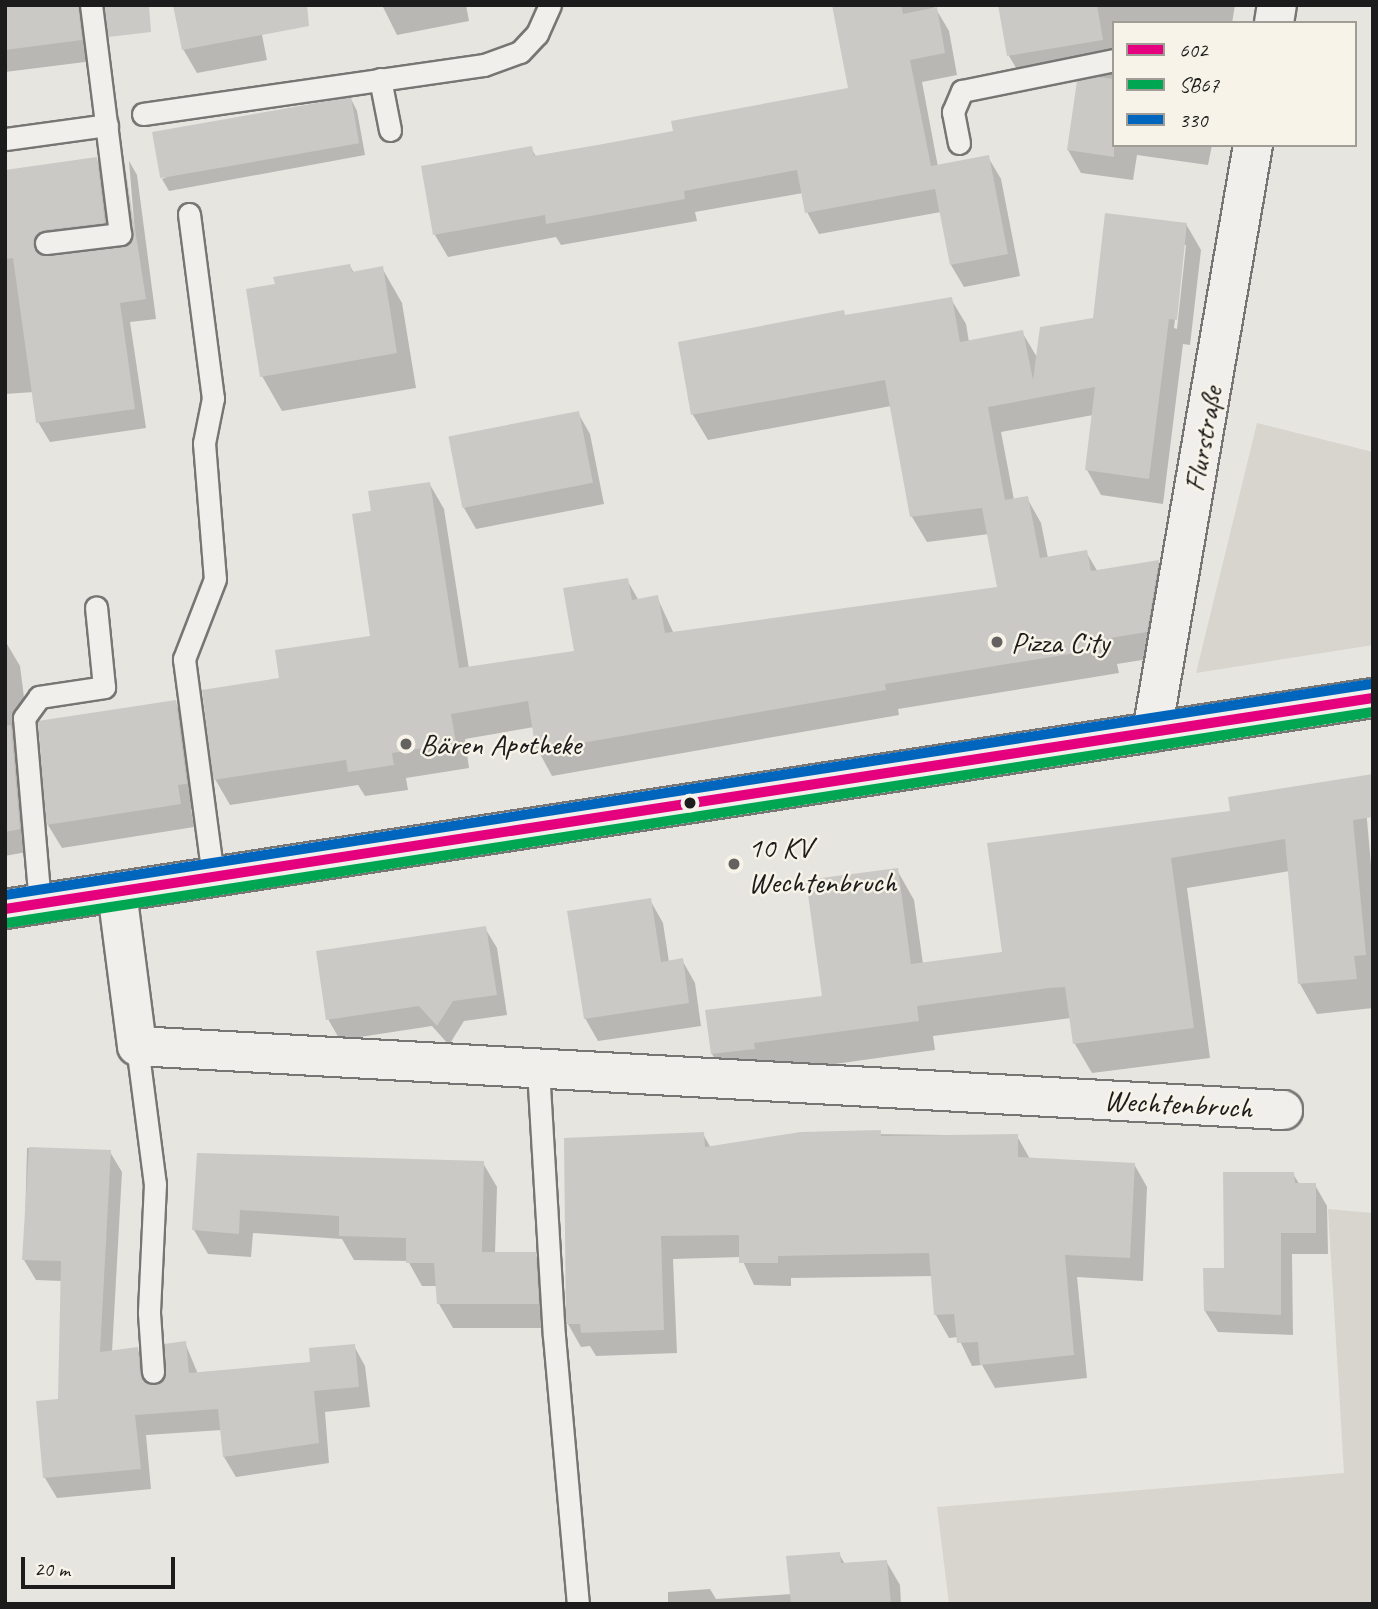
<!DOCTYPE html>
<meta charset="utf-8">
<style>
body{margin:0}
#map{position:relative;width:1378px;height:1609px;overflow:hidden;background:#e6e5e0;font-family:Caveat,sans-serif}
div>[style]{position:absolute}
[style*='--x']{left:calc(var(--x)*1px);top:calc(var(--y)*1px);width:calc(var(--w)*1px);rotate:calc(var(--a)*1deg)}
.green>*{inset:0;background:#d8d5ce}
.shadow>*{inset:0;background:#0003}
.building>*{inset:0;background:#cac9c5;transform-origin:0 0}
.roads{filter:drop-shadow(2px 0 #777674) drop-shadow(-2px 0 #777674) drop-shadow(0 2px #777674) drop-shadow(0 -2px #777674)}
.service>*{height:21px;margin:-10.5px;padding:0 10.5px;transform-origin:10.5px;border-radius:10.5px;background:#f0efeb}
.minor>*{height:38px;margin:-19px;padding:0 19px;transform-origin:19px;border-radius:19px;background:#f0efeb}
.secondary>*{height:38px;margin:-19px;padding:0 19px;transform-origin:19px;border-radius:19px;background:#f0efeb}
.bus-1>*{height:10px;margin:-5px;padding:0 5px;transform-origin:5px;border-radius:5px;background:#e5007d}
.bus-2>*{height:10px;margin:-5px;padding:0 5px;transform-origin:5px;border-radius:5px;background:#00a651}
.bus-3>*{height:10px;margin:-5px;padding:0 5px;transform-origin:5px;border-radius:5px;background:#0065bd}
.dots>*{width:19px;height:19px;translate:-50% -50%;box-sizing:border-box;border:4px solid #f7f3e8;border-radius:50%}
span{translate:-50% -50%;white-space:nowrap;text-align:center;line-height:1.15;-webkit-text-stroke:5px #f7f3e8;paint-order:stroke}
.street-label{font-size:30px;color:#1c1c1c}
.poi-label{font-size:30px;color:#1c1c1c}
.left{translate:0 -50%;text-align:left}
.frame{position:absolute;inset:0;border:7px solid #1c1c1c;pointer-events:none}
.legend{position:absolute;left:1112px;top:21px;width:245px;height:126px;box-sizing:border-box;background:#f7f3e8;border:2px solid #9f9d96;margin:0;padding:9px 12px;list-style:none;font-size:21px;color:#1c1c1c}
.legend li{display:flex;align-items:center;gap:14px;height:35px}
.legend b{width:35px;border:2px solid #9f9d96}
.scale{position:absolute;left:21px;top:1557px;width:154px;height:32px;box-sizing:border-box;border:4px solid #1c1c1c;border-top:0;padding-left:9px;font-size:21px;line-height:24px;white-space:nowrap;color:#1c1c1c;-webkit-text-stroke:5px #f7f3e8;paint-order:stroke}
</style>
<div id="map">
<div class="green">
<i style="clip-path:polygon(1257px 423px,1373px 452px,1373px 645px,1196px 673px)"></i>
<i style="clip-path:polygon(1328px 1209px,1373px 1213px,1373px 1604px,949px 1604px,937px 1507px,1344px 1473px)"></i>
</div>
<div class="shadow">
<i style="clip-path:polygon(5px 5px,86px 5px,93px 61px,5px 72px)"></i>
<i style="clip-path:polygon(256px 5px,267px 60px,197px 73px,183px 49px)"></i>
<i style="clip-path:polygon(382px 5px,466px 5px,469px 21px,397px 35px)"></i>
<i style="clip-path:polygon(834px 5px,931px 5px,936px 9px,949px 31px,957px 75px,922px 82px,938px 167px,988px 157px,1001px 179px,1020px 276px,964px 287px,951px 265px,941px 212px,819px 234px,807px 212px,803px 193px,695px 212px,697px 221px,561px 245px,556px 237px,448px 257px,435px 235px,423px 167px,531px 148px,537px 158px,675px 133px,850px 90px)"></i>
<i style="clip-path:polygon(1015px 5px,1235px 5px,1232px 23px,1114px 23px,1114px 145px,1212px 145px,1208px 165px,1137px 155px,1133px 180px,1081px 173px,1068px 150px,1097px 78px,1091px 67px,1022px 78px,1009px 56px)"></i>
<i style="clip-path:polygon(351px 99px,357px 111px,365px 155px,169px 191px,162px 179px)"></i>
<i style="clip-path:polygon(96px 159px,107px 179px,116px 242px,55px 250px,44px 258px,129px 246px,135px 233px,129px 161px,137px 175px,156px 319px,130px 322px,146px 428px,50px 442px,38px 422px,34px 392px,5px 394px,5px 171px)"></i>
<i style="clip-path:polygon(evenodd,1186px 224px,1201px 250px,1190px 345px,1183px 344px,1163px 504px,1101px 495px,1087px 470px,1093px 415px,1001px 432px,1014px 500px,1027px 498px,1041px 523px,1048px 558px,1086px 552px,1098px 572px,1159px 562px,1173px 587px,1161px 657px,1117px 664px,1119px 673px,898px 709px,899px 715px,552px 776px,538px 750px,534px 727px,465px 739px,469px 768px,406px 778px,408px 790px,365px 796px,358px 785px,230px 805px,215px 779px,281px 679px,372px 638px,373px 513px,429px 483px,444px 509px,469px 669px,576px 652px,627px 580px,639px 601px,657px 597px,674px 634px,999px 588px,989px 534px,927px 542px,912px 517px,891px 406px,708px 440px,693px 415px,680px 344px,951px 299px,966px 324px,969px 342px,1022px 332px,1038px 359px,1095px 319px,1186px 224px,1183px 245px,1186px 245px,1177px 329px,1174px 328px,1183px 245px)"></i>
<i style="clip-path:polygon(350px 266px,354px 273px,382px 268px,402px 303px,416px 388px,282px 411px,262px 376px)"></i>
<i style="clip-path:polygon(578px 413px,590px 434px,604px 504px,476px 529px,464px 508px)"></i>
<i style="clip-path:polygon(7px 644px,20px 666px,28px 729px,32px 851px,5px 856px)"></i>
<i style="clip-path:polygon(175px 702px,189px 726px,200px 808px,191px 809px,194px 827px,62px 848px,48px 825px)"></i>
<i style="clip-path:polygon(1366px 809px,1373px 887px,1373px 1008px,1317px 1014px,1300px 984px,1290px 871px,1187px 888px,1210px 1058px,1092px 1073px,1075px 1044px,1071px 1018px,933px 1036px,935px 1050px,770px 1073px,730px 1084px,712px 1054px,707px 1011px,824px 998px,897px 870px,914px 900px,923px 964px,1004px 953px,989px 844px)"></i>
<i style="clip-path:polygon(650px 900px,663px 923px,669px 962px,682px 960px,695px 983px,701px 1026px,598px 1041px,585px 1018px)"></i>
<i style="clip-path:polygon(485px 928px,497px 948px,507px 1015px,464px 1021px,449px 1045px,432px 1026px,340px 1040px,328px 1019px)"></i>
<i style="clip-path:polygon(801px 1133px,1017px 1136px,1030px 1159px,1134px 1164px,1147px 1187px,1143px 1281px,1077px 1277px,1087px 1378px,995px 1388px,982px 1365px,972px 1366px,958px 1337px,949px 1338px,936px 1315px,933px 1276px,791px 1278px,791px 1286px,754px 1285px,741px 1257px,673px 1259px,677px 1353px,596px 1356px,590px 1346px,581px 1347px,568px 1324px,703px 1134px,711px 1148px)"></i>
<i style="clip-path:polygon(27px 1148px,110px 1152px,122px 1172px,112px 1352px,137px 1349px,149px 1369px,150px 1386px,167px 1378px,185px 1343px,198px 1374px,312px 1363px,354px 1346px,365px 1366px,370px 1407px,325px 1412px,329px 1463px,236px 1477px,224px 1457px,222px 1430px,146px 1435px,151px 1489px,57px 1498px,45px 1478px,38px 1402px,60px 1400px,62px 1281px,36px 1280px,24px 1260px)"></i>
<i style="clip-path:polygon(199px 1155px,483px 1163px,497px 1187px,495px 1254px,535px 1254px,549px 1277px,552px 1328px,453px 1328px,439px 1304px,438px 1286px,422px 1286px,408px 1261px,354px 1260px,342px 1239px,253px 1233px,251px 1257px,208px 1254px,194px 1230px)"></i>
<i style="clip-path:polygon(1293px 1174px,1300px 1185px,1315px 1185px,1327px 1206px,1328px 1254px,1292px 1254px,1293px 1335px,1218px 1332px,1205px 1311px,1226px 1269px)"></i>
<i style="clip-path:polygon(839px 1554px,845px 1564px,886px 1561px,900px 1585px,901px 1604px,646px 1604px,668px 1602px,668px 1592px,710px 1589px,716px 1599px,792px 1594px)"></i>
</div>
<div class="building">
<i style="clip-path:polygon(5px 5px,78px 5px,82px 40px,5px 50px)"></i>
<i style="clip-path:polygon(104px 5px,149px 5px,151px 32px,108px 37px)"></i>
<i style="clip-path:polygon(173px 5px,307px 5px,309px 26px,182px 50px)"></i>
<i style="clip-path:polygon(832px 5px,901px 5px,903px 14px,937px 7px,945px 53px,910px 60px,931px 166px,989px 155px,1008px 254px,950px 265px,935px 189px,805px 213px,797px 170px,684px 191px,685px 199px,546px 224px,545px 215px,433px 235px,421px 166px,532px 146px,534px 156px,603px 144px,673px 131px,671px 121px,848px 88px)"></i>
<i style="clip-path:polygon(998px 5px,1097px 5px,1103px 40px,1007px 56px)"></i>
<i style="clip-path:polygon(1098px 77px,1114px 79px,1114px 157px,1067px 150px,1077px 81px)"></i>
<i style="left:351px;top:97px;width:47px;height:202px;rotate:80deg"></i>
<i style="clip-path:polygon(123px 153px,146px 299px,120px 303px,135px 409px,36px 423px,13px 258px,5px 259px,5px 170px,97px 157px,105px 223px,44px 230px,34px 237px,33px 245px,47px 256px,122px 247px,133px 233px)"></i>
<i style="clip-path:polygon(1105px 213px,1187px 223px,1177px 320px,1169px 319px,1149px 479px,1085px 470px,1095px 387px,988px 407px,1005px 500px,1028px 496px,1040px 558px,1087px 550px,1091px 571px,1159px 560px,1147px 632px,1104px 639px,1106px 648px,885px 684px,886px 690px,536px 751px,528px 701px,451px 714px,456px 743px,392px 753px,394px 765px,348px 772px,346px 760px,213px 780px,202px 690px,279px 678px,275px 650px,370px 636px,352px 514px,371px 511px,368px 491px,430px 482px,459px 668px,574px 651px,563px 588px,628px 578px,632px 600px,658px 595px,665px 633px,997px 587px,982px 508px,910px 517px,885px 380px,691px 415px,678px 342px,844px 310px,845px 315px,952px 297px,960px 342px,1023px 330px,1033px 380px,1040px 327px,1093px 318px)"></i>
<i style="clip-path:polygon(350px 264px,352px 272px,383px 266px,397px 353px,260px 377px,246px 289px,275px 284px,273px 277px)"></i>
<i style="left:579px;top:411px;width:73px;height:133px;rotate:79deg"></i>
<i style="clip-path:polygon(176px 700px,187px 784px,178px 785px,181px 804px,46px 825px,38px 721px)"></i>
<i style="clip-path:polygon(11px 725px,20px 829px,5px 832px,5px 726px)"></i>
<i style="clip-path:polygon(1373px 774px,1373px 817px,1353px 820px,1366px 955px,1354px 956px,1357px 979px,1298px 984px,1285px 839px,1171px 858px,1194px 1028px,1073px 1044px,1065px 987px,1049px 988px,917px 1006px,919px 1021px,754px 1043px,755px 1049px,711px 1054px,705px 1010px,822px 996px,806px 880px,898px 868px,911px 964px,1002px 952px,987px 843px,1230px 811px,1228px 797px)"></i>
<i style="clip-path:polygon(651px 898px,661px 962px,683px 958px,689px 1003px,584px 1019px,567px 911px)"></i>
<i style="clip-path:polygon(486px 926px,497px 995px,453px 1001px,437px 1026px,419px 1006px,326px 1020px,316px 951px)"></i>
<i style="clip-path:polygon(881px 1130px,881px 1136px,1018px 1134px,1018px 1157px,1135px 1163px,1130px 1258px,1065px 1255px,1074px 1355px,980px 1365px,978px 1342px,957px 1343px,954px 1314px,934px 1315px,929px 1253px,778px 1256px,778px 1263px,739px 1263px,739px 1235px,661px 1236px,664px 1330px,581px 1333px,580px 1324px,566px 1324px,564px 1138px,704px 1132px,705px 1147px,801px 1132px)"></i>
<i style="clip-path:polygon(29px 1147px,111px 1150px,100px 1352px,138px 1347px,140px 1374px,147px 1383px,155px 1385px,165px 1377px,164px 1344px,186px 1341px,189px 1373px,310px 1362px,309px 1348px,355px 1344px,359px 1387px,314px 1391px,319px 1443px,223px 1457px,218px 1409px,135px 1415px,141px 1469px,43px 1478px,36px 1401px,58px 1399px,61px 1261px,22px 1260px)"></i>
<i style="clip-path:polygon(197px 1153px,484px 1161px,482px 1252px,536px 1252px,539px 1304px,437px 1304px,434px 1263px,406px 1263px,406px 1238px,339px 1236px,339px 1216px,240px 1210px,239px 1234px,192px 1230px)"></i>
<i style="clip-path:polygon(1223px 1172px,1294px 1172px,1295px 1183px,1316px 1183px,1316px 1233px,1281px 1233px,1281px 1315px,1204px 1311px,1203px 1268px,1224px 1268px)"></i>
<i style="clip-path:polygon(840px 1552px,841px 1563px,887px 1560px,891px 1604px,791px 1604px,786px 1556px)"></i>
</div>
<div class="roads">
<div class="service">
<i style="--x:380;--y:79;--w:52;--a:78.9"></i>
<i style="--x:143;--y:114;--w:345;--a:-8.2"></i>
<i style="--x:484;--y:65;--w:38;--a:-20"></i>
<i style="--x:520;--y:52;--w:25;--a:-47"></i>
<i style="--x:537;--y:34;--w:32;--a:-66"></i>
<i style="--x:5;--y:139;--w:103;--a:-7.8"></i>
<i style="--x:959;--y:143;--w:32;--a:-101"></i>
<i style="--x:953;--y:112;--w:23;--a:-67"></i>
<i style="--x:962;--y:91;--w:155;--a:-11.5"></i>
<i style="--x:189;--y:214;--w:186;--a:82.6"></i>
<i style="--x:213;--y:398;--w:46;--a:101.3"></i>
<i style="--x:204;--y:443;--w:136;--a:85.4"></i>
<i style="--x:215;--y:579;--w:86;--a:111.2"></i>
<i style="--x:184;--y:659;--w:219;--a:82.4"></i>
<i style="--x:46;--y:243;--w:75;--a:-6.9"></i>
<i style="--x:120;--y:234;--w:231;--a:-97.2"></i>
<i style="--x:40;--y:904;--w:187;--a:-94.9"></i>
<i style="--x:24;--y:718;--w:26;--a:-54"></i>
<i style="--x:39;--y:697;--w:66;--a:-8.7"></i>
<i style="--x:104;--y:687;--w:80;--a:-95.7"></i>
<i style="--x:137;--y:1046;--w:139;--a:82.6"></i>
<i style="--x:155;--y:1184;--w:129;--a:92.7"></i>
<i style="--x:149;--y:1313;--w:59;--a:86.1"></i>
<i style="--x:538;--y:1069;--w:267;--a:86.6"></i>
<i style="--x:554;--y:1336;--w:269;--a:84.9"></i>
</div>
<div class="minor">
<i style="--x:1274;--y:23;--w:18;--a:-81"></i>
<i style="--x:1152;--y:732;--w:596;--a:-80.24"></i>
<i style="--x:117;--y:892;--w:155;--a:82.6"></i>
<i style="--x:137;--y:1046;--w:1148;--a:3.2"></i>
</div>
<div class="secondary">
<i style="--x:5;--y:909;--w:1384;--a:-8.77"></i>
</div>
</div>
<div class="bus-1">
<i style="--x:5;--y:909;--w:1384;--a:-8.77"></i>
</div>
<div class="bus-2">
<i style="--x:7;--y:923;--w:1382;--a:-8.78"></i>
</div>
<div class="bus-3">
<i style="--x:5;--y:895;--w:1382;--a:-8.78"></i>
</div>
<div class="dots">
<i style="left:997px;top:642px;background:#636261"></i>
<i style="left:406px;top:744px;background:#636261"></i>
<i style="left:690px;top:803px;background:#1c1c1c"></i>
<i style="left:734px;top:864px;background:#636261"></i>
</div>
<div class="street-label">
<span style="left:1203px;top:439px;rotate:-80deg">Flurstraße</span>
<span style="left:1178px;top:1104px;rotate:3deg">Wechtenbruch</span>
</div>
<div class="poi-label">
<span class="left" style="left:1011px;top:642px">Pizza City</span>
<span class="left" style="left:420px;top:744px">Bären Apotheke</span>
<span class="left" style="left:748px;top:864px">10 KV<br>Wechtenbruch</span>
</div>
<div class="frame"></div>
<ul class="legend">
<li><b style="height:9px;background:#e5007d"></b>602</li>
<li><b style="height:9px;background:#00a651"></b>SB67</li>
<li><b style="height:9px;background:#0065bd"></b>330</li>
</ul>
<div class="scale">20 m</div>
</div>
